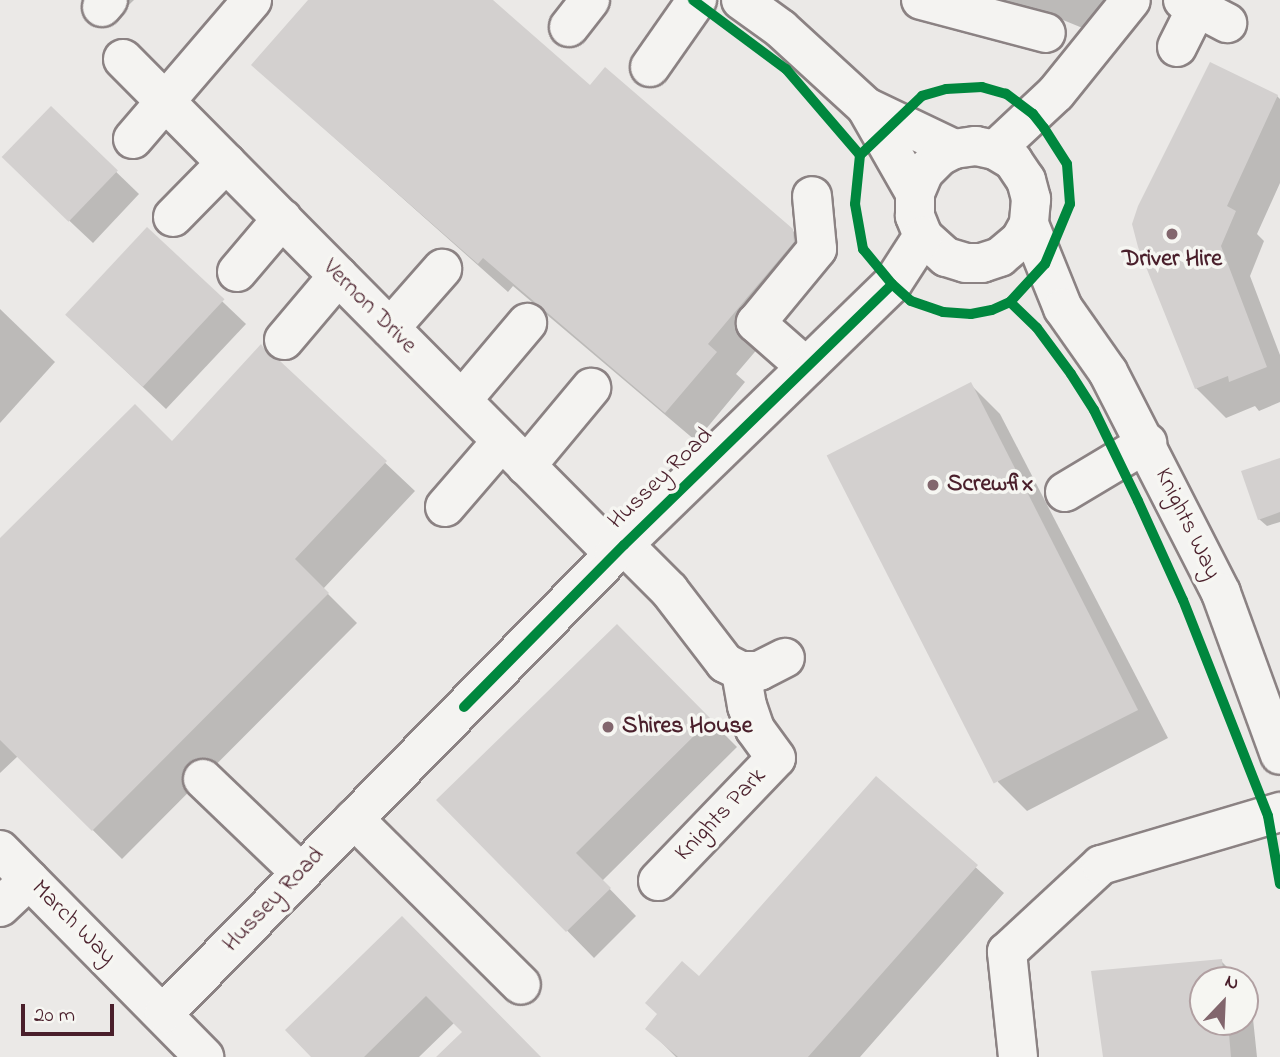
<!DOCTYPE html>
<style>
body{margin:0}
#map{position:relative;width:1280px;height:1057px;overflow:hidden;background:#ebe9e7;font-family:"Indie Flower",sans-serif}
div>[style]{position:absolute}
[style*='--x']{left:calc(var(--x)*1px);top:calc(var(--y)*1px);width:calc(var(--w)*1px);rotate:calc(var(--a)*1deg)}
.shadow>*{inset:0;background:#0003}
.building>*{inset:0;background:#d3d0cf;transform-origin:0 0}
.roads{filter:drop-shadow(2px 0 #8b8283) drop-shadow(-2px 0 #8b8283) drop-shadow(0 2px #8b8283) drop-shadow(0 -2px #8b8283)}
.minor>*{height:38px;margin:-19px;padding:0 19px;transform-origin:19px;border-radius:19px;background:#f4f3f1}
.cycleway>*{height:10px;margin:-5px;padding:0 5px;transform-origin:5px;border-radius:5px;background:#00873e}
.dots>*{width:19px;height:19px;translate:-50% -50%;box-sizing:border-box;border:4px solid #f6f6f2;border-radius:50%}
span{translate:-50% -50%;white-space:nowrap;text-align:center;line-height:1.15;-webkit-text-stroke:7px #f6f6f2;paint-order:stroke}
.poi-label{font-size:24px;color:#4a1f2b;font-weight:700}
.left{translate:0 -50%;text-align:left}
.street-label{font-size:24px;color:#4a1f2b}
.north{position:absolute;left:1189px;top:966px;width:70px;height:70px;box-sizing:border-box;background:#f6f6f2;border:2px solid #b1a0a2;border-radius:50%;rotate:23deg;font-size:19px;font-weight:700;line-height:28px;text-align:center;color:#4a1f2b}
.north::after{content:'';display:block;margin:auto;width:24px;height:32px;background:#82666d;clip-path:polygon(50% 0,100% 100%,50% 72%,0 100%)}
.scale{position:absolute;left:21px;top:1004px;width:93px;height:32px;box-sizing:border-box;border:4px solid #4a1f2b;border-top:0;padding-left:9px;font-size:21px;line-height:24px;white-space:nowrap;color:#4a1f2b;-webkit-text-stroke:5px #f6f6f2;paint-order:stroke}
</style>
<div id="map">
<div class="shadow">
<i style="clip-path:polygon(93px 0,134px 0,113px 20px)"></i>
<i style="clip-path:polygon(310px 0,490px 0,590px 87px,792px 230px,822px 260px,823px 272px,736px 374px,745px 382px,696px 441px,513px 286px,508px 292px,253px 65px)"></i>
<i style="clip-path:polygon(966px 0,1130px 0,1114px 41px,1034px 8px,1027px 25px)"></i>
<i style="clip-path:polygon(1277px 96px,1280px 99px,1280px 183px,1257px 234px,1264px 241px,1250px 276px,1280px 355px,1280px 402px,1259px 411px,1255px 406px,1226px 418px,1196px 388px,1139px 247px)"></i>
<i style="clip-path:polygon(51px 109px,139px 194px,93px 243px,26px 180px)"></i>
<i style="clip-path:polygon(147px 230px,246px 324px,166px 409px,90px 337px)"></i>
<i style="clip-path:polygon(0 309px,55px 362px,0 423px)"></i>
<i style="clip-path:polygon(261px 346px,415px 491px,323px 589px,357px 623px,122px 859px,18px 756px,0 773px,0 540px,172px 443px)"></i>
<i style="clip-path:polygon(970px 384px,1000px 414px,1168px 738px,1027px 811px,998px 782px)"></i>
<i style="clip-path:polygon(1280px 460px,1280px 522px,1267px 526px,1259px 519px)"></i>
<i style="clip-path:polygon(617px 627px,737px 747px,602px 881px,636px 916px,594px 958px,439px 800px)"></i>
<i style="clip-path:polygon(877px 778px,1004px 893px,860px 1057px,676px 1057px,647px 1028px,699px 978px)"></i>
<i style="clip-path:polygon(402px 918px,540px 1057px,439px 1057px,465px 1032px,455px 1022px,419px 1057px,314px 1057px)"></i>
<i style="clip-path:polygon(1221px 961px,1240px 980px,1203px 980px,1203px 1022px,1245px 1022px,1245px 985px,1250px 990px,1257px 1057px,1105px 1057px)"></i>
</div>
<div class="building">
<i style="clip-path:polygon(308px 0,493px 0,590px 85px,605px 67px,793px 229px,794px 242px,708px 344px,717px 352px,665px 413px,483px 258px,478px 264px,251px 65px)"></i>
<i style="clip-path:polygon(1210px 62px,1278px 95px,1227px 206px,1236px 211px,1221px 246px,1267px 367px,1229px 382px,1228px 376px,1195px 389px,1138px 247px,1132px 224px,1138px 206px)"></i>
<i style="left:51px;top:106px;width:93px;height:71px;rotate:44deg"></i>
<i style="left:147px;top:227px;width:106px;height:120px;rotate:43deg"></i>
<i style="clip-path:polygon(261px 344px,269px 356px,280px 361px,387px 461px,295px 559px,329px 593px,92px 831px,0 740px,0 538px,135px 404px,172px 441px)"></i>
<i style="left:971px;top:382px;width:368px;height:162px;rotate:63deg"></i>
<i style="clip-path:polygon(1280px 458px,1280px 512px,1258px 520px,1241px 471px)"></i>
<i style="clip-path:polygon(617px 624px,711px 719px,576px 853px,611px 888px,566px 932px,436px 800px)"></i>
<i style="clip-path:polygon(876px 776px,978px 865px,808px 1057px,678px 1057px,645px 1029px,657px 1014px,645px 1003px,682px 961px,699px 976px)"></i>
<i style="clip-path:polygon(402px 916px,541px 1057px,436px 1057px,462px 1032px,426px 996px,364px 1057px,311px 1057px,285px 1030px)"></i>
<i style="clip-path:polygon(1222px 959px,1224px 980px,1203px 980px,1203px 1022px,1228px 1022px,1231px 1057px,1103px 1057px,1091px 971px)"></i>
</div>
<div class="roads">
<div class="minor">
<i style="--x:741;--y:0;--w:49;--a:35.9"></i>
<i style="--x:781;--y:29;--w:115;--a:42.5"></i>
<i style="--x:866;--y:107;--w:98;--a:25.5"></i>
<i style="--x:954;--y:149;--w:22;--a:-8"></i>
<i style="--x:976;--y:146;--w:19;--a:12"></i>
<i style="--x:995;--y:150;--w:21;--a:31"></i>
<i style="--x:1013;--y:161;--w:23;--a:56"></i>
<i style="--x:1026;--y:180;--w:20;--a:75"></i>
<i style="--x:1031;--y:199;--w:25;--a:95"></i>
<i style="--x:1029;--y:224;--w:18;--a:119"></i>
<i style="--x:1020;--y:240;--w:26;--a:140"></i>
<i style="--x:1000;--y:257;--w:19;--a:162"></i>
<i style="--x:982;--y:263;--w:16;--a:180"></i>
<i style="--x:966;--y:263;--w:21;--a:-163"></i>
<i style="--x:946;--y:257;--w:31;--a:-138"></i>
<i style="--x:923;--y:236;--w:22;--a:-112"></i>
<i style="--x:915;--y:216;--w:23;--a:-90"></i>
<i style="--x:915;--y:193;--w:23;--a:-67"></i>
<i style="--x:924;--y:172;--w:23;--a:-45"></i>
<i style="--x:940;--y:156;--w:16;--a:-27"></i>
<i style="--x:921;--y:0;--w:129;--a:14.8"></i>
<i style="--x:1183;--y:0;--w:50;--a:27.6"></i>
<i style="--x:102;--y:7;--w:9;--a:-49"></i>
<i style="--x:569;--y:27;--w:34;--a:-52"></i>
<i style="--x:1177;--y:47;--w:45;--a:-63.4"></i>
<i style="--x:123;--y:59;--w:697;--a:45.23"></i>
<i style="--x:650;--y:67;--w:82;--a:-55"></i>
<i style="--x:866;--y:107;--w:99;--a:60.3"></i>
<i style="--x:133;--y:139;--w:183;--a:-49.4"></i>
<i style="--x:995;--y:150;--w:83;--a:-43.1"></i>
<i style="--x:1056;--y:93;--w:119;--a:-51.1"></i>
<i style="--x:173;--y:217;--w:76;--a:-45.5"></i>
<i style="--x:1029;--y:224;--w:91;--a:68"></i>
<i style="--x:1063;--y:308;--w:78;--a:54.9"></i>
<i style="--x:1108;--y:372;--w:248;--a:62.9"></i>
<i style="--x:1221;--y:593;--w:172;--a:70"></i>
<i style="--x:237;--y:272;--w:70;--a:-49.7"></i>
<i style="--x:390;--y:328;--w:79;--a:-48.6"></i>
<i style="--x:284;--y:340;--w:84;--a:-49.8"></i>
<i style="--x:806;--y:367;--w:67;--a:-138.7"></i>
<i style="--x:756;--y:323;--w:96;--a:-50.5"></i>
<i style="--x:817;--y:249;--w:53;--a:-95.4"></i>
<i style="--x:462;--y:400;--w:101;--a:-49.8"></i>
<i style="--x:526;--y:466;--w:102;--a:-50.2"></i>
<i style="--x:1065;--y:492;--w:96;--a:-30.9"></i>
<i style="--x:445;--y:507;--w:87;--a:-49.2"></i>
<i style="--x:624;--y:545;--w:64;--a:45"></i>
<i style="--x:669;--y:590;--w:92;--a:52.5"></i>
<i style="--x:725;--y:663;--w:18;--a:27"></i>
<i style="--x:741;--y:671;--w:18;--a:0"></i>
<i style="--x:759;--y:671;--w:29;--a:-27"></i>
<i style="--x:203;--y:779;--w:136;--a:43.8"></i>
<i style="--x:354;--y:819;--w:235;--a:44.8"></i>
<i style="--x:0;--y:850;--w:291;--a:45.4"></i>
<i style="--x:658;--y:881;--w:170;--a:-46.2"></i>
<i style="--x:776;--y:758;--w:36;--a:-126"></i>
<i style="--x:755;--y:729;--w:24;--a:-109"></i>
<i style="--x:747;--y:706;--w:36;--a:-100"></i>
<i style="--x:0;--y:907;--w:40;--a:-43"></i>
<i style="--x:164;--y:1013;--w:643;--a:-45.57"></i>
<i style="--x:614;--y:554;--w:388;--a:-44.2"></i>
<i style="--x:892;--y:284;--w:57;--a:-57.1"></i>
<i style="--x:1018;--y:1057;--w:106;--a:-96"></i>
<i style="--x:1007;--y:952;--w:128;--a:-42.8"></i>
<i style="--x:1101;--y:865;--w:187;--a:-16.5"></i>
</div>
</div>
<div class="cycleway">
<i style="--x:693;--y:0;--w:116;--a:36.6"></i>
<i style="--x:786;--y:69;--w:113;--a:49.3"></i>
<i style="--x:860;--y:155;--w:49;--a:95.8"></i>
<i style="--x:855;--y:204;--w:46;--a:79.9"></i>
<i style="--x:863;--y:249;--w:45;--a:50.4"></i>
<i style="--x:892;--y:284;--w:25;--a:42"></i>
<i style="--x:911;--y:301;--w:34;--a:19"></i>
<i style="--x:943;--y:312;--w:28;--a:4"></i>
<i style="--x:971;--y:314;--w:21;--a:-11"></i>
<i style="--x:992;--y:310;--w:20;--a:-24"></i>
<i style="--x:1010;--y:302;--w:52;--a:-47.4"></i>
<i style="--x:1045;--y:264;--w:65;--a:-67.4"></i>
<i style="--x:1070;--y:204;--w:40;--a:-94.3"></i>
<i style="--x:1067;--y:164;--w:43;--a:-122.6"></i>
<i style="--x:1044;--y:128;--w:18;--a:-128"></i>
<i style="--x:1033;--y:114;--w:34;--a:-143"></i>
<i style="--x:1006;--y:94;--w:25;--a:-164"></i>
<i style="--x:982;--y:87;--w:36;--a:177"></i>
<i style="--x:946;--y:89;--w:25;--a:164"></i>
<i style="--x:922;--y:96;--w:86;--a:136.4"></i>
<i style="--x:1010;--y:302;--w:37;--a:44"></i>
<i style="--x:1037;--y:328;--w:57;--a:53.5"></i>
<i style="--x:1071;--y:374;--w:43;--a:57.4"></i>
<i style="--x:1094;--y:410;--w:101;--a:64.2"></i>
<i style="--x:1138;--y:501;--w:109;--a:65.6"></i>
<i style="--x:1183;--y:600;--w:232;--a:68.5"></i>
<i style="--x:1268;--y:816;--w:69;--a:80"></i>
<i style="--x:464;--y:707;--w:228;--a:-45.4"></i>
<i style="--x:624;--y:545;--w:374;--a:-44.2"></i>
</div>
<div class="dots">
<i style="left:1172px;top:234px;background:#82666d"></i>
<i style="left:933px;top:485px;background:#82666d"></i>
<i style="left:608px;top:727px;background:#82666d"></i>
</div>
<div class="poi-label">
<span style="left:1172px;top:260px">Driver Hire</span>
<span class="left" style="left:947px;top:485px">Screwfix</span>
<span class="left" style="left:622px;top:727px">Shires House</span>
</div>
<div class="street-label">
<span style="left:369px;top:307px;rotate:45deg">Vernon Drive</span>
<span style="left:661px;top:479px;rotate:-44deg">Hussey Road</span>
<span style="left:1187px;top:524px;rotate:64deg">Knights Way</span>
<span style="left:721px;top:815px;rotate:-46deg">Knights Park</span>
<span style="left:274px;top:900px;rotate:-46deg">Hussey Road</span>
<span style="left:73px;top:923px;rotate:45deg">March Way</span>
</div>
<div class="north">N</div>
<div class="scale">20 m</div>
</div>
